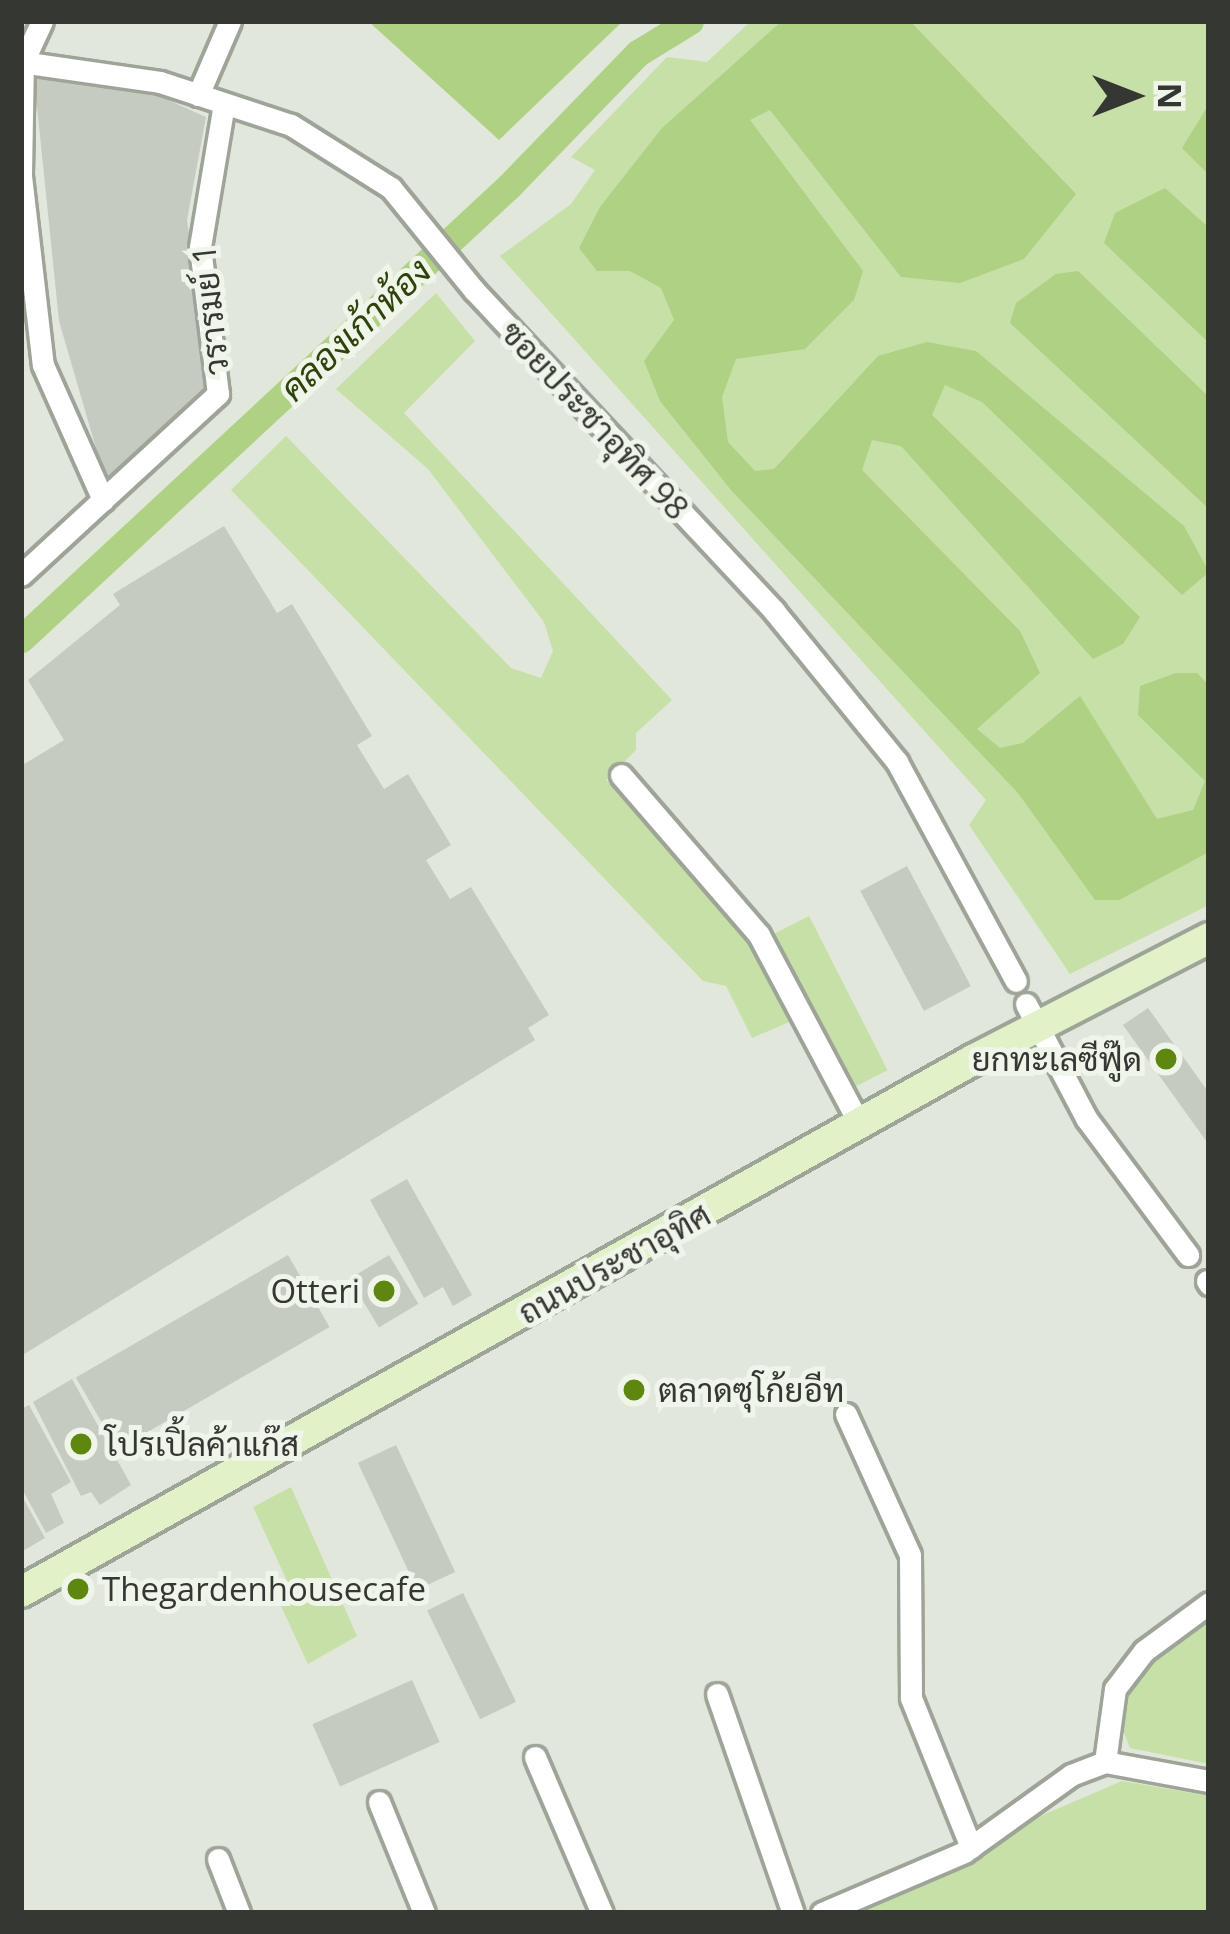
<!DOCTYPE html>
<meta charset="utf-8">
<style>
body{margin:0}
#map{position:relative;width:1230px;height:1934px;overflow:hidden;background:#e2e7db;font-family:"Open Sans",Sarabun,sans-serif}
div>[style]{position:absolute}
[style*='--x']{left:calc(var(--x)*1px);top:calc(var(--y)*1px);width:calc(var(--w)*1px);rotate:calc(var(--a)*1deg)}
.green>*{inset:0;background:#c6e0a8;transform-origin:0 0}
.water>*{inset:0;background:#aed184}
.canal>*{height:27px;margin:-13.5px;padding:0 13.5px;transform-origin:13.5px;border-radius:13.5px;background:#aed184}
.building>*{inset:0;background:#c5cbbf;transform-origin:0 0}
.roads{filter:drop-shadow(3px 0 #9ea498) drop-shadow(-3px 0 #9ea498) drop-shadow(0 3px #9ea498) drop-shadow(0 -3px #9ea498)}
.street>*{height:21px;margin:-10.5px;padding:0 10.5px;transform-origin:10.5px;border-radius:10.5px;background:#fff}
.secondary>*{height:30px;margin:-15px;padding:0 15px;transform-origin:15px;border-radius:15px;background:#e1f1c8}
.dots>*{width:33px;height:33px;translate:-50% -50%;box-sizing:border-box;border:6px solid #eff5e9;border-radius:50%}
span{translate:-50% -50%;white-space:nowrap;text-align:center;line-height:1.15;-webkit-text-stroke:10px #eff5e9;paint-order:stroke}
.street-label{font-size:33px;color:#353733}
.poi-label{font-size:33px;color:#353733}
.right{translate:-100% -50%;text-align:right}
.left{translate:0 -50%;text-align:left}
.water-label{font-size:36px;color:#2e430b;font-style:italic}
.frame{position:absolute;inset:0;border:24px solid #353733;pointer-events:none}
.north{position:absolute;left:1074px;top:36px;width:120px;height:120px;-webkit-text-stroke:9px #eff5e9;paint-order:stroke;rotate:90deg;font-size:33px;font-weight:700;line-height:48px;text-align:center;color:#353733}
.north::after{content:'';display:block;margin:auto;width:42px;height:54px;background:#353733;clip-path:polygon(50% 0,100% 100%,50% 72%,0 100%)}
</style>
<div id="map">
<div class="green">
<i style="clip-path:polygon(751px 21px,1209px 21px,1209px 905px,1070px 974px,969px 825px,986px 800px,500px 256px,571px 204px,595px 170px,571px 157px,667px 57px,707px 62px)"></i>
<i style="clip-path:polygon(436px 293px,475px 341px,404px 413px,672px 700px,636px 733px,636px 750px,606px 780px,748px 937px,794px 1020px,752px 1038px,726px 986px,703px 981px,231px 490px,286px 436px,511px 668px,541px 678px,553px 651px,544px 622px,428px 469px,336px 389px)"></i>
<i style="left:809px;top:916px;width:173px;height:47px;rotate:63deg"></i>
<i style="clip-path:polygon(291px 1487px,357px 1636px,308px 1664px,273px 1589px,288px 1583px,253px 1507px)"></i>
<i style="clip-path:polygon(1209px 1617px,1209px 1764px,1130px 1748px,1119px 1720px,1130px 1690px,1179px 1630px)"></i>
<i style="clip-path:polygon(1122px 1781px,1209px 1796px,1209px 1911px,861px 1913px,965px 1867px,1029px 1821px)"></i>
</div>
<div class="water">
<i style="clip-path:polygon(368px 21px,623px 21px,499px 140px)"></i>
<i style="clip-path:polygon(782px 21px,910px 21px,1076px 194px,1024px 259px,960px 283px,901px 277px,770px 110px,750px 120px,863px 271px,854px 300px,805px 349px,736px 359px,722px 397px,728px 442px,755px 471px,774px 469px,878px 356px,927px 342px,976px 351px,1184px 526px,1209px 572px,1182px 595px,982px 402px,945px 385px,932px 415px,1140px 617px,1123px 644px,1093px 659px,901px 446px,872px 440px,862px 470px,1020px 631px,1040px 673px,977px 729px,1000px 748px,1023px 743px,1080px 696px,1157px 819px,1193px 810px,1205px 781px,1138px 715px,1140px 686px,1176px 673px,1197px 673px,1209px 685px,1209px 852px,1119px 900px,1095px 900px,1018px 793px,731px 490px,660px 401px,644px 361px,674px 320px,661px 288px,630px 271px,597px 271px,579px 248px,600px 207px,662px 128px)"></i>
<i style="clip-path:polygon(1209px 104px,1209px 175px,1182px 148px)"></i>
<i style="clip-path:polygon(1165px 188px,1209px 228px,1209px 343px,1104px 243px,1115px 213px)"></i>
<i style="clip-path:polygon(1078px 271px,1209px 397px,1209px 509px,1010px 323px,1016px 303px,1056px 274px)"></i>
</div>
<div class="canal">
<i style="--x:21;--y:639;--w:664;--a:-42.87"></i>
<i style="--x:508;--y:187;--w:187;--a:-45.9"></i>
<i style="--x:638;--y:53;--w:61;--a:-31.6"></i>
</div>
<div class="building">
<i style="clip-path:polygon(34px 77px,157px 95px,206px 117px,187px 220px,210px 385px,107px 486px,59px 321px)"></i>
<i style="clip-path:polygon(224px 526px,277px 613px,292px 604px,372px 736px,357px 745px,384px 789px,408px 774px,451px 845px,426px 860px,450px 899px,471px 887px,549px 1015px,528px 1028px,535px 1040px,21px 1356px,21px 766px,64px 740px,28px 680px,120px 605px,113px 594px)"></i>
<i style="left:907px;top:866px;width:136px;height:53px;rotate:62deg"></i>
<i style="clip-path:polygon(1148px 1008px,1209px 1093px,1209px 1145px,1123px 1025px)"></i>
<i style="clip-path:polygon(407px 1179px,472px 1295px,453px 1306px,443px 1287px,424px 1298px,370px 1200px)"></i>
<i style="left:288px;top:1255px;width:83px;height:245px;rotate:60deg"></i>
<i style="left:389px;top:1255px;width:57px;height:46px;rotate:59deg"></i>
<i style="clip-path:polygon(72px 1379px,131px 1485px,100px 1505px,91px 1492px,81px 1496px,33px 1402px)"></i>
<i style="clip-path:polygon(29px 1405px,71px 1482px,51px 1494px,64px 1523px,46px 1533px,21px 1487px,21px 1409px)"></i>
<i style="left:396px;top:1445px;width:140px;height:42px;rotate:65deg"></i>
<i style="clip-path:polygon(21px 1494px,45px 1538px,21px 1552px)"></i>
<i style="left:463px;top:1593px;width:121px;height:40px;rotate:64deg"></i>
<i style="left:412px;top:1680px;width:68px;height:109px;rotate:66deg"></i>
</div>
<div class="roads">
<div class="street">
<i style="--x:21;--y:62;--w:140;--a:8.2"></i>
<i style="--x:160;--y:82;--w:138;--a:18.2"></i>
<i style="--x:291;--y:125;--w:118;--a:32.2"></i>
<i style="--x:391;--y:188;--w:132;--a:50.9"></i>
<i style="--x:474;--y:290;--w:439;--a:46.9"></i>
<i style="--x:774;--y:611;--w:195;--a:50.8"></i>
<i style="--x:897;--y:762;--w:249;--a:61.5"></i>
<i style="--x:198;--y:95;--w:81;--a:-66.6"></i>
<i style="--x:21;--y:173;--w:111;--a:-89"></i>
<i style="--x:23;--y:62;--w:45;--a:-65.1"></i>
<i style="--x:21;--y:176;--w:190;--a:83.4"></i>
<i style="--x:43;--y:365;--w:148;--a:66"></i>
<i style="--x:21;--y:575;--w:268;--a:-42.6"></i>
<i style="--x:218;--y:394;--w:148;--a:-97"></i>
<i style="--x:200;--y:247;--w:145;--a:-80.5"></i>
<i style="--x:621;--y:775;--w:211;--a:49.2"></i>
<i style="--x:759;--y:935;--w:215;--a:62"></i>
<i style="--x:1026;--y:1004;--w:129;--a:62.2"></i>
<i style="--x:1086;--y:1118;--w:171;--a:53.3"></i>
<i style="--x:1207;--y:1281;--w:4;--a:56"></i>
<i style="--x:846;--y:1414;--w:155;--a:65.6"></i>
<i style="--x:910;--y:1555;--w:143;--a:89.6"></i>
<i style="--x:911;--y:1698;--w:161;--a:68.1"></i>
<i style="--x:717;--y:1694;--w:232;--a:70.9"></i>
<i style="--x:535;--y:1757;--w:170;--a:66.8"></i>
<i style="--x:1105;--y:1762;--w:74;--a:-82.2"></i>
<i style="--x:1115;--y:1689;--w:48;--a:-52.7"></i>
<i style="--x:1144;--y:1651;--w:81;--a:-36.4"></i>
<i style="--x:379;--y:1802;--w:120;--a:67.9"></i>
<i style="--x:218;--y:1859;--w:58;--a:68.7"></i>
<i style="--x:822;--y:1913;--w:155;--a:-23.2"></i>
<i style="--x:964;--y:1852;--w:132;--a:-35.7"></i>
<i style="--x:1071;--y:1775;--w:36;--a:-21"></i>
<i style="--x:1105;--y:1762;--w:106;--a:10.4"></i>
</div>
<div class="secondary">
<i style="--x:21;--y:1592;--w:1091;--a:-29.2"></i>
<i style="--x:973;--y:1060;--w:266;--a:-27.3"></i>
</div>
</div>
<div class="dots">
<i style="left:1166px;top:1059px;background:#5e8710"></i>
<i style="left:384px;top:1291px;background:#5e8710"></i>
<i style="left:634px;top:1390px;background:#5e8710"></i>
<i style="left:81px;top:1444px;background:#5e8710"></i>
<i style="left:78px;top:1589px;background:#5e8710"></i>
</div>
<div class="street-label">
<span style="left:210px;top:310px;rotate:-96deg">วรารมย์ 1</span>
<span style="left:595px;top:420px;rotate:47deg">ซอยประชาอุทิศ 98</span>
<span style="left:614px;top:1263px;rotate:-29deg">ถนนประชาอุทิศ</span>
</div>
<div class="poi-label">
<span class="right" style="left:1142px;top:1059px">ยกทะเลซีฟู๊ด</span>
<span class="right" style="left:360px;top:1291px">Otteri</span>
<span class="left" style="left:658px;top:1390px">ตลาดซุโก้ยอีท</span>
<span class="left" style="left:105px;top:1444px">โปรเปิ้ลค้าแก๊ส</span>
<span class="left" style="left:102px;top:1589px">Thegardenhousecafe</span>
</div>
<div class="water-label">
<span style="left:355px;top:329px;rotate:-43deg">คลองเก้าห้อง</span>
</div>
<div class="frame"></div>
<div class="north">N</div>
</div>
